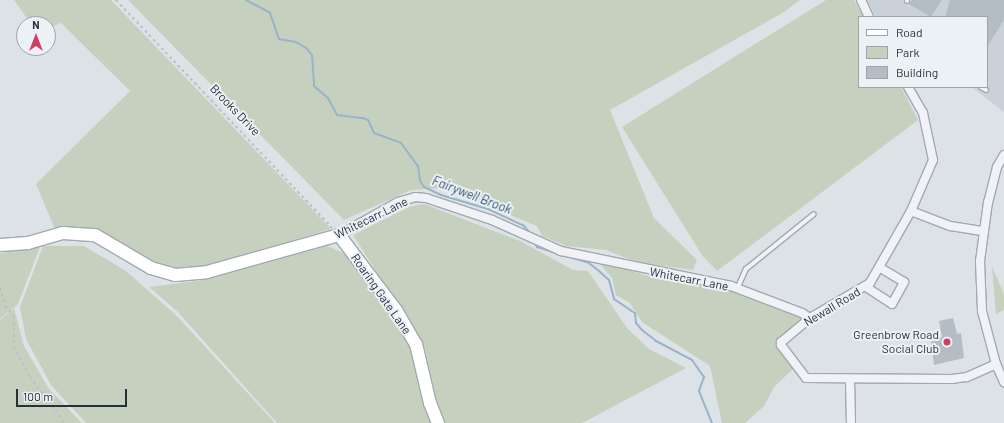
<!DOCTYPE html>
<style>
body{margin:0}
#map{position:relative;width:1004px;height:423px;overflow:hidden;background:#dde2e7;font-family:Barlow,sans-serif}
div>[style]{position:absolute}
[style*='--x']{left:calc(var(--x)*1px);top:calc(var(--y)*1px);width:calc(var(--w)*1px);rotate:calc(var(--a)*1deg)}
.built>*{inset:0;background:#cbd1d9}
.green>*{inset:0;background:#c5d1be}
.stream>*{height:2px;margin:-1px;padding:0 1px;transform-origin:1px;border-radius:1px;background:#97b4c8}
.building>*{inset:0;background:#b4bcc4}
.path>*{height:1.5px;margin-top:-0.75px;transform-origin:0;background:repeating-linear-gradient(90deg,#bbc0c6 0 3px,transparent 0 6px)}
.roads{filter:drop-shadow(1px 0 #a2a9b1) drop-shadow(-1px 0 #a2a9b1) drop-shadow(0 1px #a2a9b1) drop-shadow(0 -1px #a2a9b1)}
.lane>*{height:4px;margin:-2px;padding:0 2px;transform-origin:2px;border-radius:2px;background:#f0f2f6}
.street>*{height:8px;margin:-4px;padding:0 4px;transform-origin:4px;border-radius:4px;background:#f0f2f6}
.secondary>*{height:12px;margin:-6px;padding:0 6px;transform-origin:6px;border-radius:6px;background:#fff}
.dots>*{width:11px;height:11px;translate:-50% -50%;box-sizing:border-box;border:2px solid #ecf1f5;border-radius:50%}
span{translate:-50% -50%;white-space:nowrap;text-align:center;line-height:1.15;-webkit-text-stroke:4px #ecf1f5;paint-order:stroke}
.street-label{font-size:12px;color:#26313e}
.poi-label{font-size:12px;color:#26313e}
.right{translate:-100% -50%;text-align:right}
.water-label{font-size:13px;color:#305472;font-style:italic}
.legend{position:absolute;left:858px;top:16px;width:130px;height:72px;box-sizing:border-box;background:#ecf1f5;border:1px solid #9da4ac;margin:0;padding:5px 7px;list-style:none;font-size:12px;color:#26313e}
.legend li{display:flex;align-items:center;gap:8px;height:20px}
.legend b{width:20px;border:1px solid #9da4ac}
.north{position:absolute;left:16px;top:16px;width:40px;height:40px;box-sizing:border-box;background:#ecf1f5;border:1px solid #9da4ac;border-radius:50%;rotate:0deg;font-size:11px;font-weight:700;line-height:16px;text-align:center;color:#26313e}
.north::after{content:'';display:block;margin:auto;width:14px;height:18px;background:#cf3f63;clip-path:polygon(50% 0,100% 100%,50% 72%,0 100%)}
.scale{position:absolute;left:16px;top:389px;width:111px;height:18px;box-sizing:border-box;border:2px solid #26313e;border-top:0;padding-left:5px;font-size:12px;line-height:14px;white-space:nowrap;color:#26313e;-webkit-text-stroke:3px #ecf1f5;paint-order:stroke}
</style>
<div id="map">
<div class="built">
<i style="clip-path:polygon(867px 0,1004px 0,1004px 112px,972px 87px,987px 87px,987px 17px,876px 17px)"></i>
</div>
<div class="green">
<i style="clip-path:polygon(14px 0,111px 0,331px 229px,205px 266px,175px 269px,139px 258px,97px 230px,54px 227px,36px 184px,130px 91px,61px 23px,48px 28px,48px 24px,31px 24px)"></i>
<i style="clip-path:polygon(128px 0,800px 0,784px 12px,610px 110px,654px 218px,697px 260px,693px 270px,639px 263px,606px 250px,566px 246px,542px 236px,537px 226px,443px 188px,411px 190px,344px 220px)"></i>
<i style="clip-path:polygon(826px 0,854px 0,863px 17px,859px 17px,859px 87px,901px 87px,918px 120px,717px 271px,702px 255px,622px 127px)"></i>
<i style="clip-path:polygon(424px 204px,520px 241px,573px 270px,588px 271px,627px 328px,649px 349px,686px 368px,582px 423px,445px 423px,435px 395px,425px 348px,353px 235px,409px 207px)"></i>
<i style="clip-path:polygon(43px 246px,84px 246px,126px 271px,177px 316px,275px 423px,86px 423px,51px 385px,26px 339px,20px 307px)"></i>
<i style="clip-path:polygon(327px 246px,348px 255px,392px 315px,413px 350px,433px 423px,277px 423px,178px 312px,149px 287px,204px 280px)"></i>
<i style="clip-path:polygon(40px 247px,18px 304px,0 319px,0 253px)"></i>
<i style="clip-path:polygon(597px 260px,645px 275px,733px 291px,797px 315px,802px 318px,776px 343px,794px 368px,774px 387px,764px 406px,745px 423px,722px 423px,710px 366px,642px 322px,630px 303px,616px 295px,612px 278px)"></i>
<i style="clip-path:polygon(992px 267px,1004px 294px,1004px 310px,996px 314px)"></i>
<i style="clip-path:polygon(14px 308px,24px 346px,49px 389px,82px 423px,0 423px,0 320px)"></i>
</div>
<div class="stream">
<i style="--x:246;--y:0;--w:27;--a:28"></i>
<i style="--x:270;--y:13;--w:28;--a:71"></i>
<i style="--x:279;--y:39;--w:17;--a:10"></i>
<i style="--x:296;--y:42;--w:12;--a:31"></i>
<i style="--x:306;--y:48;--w:9;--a:49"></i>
<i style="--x:312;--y:55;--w:31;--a:86"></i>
<i style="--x:314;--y:86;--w:18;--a:41"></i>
<i style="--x:328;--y:98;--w:19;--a:62"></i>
<i style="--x:337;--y:115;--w:26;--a:7"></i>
<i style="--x:363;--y:118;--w:5;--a:22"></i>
<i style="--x:368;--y:120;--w:14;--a:65"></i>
<i style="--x:374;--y:133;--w:29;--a:20"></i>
<i style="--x:401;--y:143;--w:29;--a:54"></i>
<i style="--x:418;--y:166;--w:15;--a:82"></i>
<i style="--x:420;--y:181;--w:7;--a:56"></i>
<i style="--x:424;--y:187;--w:19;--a:25"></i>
<i style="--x:441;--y:195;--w:49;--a:16.6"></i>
<i style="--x:488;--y:209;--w:38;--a:25"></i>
<i style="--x:523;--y:225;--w:13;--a:48"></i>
<i style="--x:534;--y:241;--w:7;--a:63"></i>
<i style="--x:537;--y:247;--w:54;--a:17.1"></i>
<i style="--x:589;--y:263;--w:14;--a:39"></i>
<i style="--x:600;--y:272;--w:12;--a:42"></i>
<i style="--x:609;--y:280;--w:20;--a:75"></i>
<i style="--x:614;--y:299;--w:25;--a:34"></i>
<i style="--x:635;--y:313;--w:10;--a:84"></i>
<i style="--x:636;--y:323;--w:9;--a:49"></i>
<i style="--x:642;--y:330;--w:18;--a:38"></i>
<i style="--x:656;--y:341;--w:41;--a:27.8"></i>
<i style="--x:692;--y:360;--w:21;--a:55"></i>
<i style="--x:704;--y:377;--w:15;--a:110"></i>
<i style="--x:699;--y:391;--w:35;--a:68"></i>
</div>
<div class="building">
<i style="clip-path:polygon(912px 0,942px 0,931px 17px,909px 4px)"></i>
<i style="clip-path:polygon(950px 0,1004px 0,1004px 20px,987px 47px,987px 17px,945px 17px)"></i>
<i style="clip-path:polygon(953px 318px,957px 334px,961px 333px,964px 358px,934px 365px,931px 342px,942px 337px,939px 321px)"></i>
</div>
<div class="path">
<i style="--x:116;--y:0;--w:314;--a:46.5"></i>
<i style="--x:0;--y:288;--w:19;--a:74"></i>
<i style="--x:5;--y:306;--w:13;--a:48"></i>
<i style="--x:14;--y:316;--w:31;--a:90"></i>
<i style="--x:14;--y:347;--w:34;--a:62"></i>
<i style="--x:30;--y:377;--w:58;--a:52.7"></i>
</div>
<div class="roads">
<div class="lane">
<i style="--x:907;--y:1;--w:1;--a:-90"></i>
<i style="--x:981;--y:87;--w:6;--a:31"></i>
<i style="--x:737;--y:289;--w:22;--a:-66"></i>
<i style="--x:746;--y:269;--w:87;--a:-39"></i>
</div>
<div class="street">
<i style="--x:861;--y:0;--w:19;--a:65"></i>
<i style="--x:908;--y:87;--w:30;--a:60"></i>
<i style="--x:923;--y:113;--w:48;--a:78"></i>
<i style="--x:933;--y:160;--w:56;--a:113.3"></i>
<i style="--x:1004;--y:155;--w:14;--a:120"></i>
<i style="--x:997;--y:167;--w:36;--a:104"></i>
<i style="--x:988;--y:202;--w:60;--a:97.7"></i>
<i style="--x:980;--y:261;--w:50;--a:87.7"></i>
<i style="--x:982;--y:311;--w:55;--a:75.2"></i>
<i style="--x:996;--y:364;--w:20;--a:66"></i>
<i style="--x:982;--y:231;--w:32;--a:-171"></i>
<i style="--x:950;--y:226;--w:42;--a:-159"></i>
<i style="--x:911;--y:211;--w:83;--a:119.7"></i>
<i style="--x:870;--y:283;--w:69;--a:149.7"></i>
<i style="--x:810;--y:318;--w:38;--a:140"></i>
<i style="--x:781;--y:342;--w:3;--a:90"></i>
<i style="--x:781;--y:345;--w:41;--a:52.9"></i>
<i style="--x:806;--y:378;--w:146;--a:0.4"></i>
<i style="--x:952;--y:379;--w:15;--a:-8"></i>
<i style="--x:967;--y:377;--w:32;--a:-24"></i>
<i style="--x:339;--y:235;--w:68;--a:-29.2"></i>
<i style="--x:398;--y:202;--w:18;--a:-16"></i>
<i style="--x:415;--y:197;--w:11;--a:5"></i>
<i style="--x:426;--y:198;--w:70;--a:18.4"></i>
<i style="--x:492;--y:220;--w:76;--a:24.2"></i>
<i style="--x:561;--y:251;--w:174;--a:11.6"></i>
<i style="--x:731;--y:286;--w:76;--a:20.8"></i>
<i style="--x:802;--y:313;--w:9;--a:32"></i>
<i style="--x:866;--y:287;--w:31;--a:33"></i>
<i style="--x:892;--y:304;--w:25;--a:-61"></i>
<i style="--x:904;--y:282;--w:29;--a:-149"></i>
<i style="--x:850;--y:379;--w:44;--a:88.7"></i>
</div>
<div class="secondary">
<i style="--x:0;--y:245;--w:28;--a:-4"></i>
<i style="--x:28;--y:243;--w:36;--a:-16"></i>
<i style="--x:63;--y:233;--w:32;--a:4"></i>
<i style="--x:95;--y:235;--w:65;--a:30.5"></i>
<i style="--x:151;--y:268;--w:25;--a:16"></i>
<i style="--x:175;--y:275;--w:32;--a:-5"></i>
<i style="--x:207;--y:272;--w:137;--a:-15.7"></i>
<i style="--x:339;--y:235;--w:94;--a:52.8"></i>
<i style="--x:396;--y:310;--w:39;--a:60"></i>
<i style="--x:416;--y:344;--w:61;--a:76.7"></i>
<i style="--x:430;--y:403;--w:22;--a:68"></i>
</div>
</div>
<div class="dots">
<i style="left:947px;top:342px;background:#cf3f63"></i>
</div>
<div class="street-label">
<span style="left:235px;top:110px;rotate:46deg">Brooks Drive</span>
<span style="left:371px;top:218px;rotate:-26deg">Whitecarr Lane</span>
<span style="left:689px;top:279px;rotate:11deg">Whitecarr Lane</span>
<span style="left:381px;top:294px;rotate:55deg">Roaring Gate Lane</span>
<span style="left:832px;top:307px;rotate:-31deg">Newall Road</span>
</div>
<div class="poi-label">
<span class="right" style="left:939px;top:342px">Greenbrow Road<br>Social Club</span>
</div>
<div class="water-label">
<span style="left:472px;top:195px;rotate:21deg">Fairywell Brook</span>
</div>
<ul class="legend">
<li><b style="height:5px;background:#fff"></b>Road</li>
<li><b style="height:11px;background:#c5d1be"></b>Park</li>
<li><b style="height:11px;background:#b4bcc4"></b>Building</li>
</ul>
<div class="north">N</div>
<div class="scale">100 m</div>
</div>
